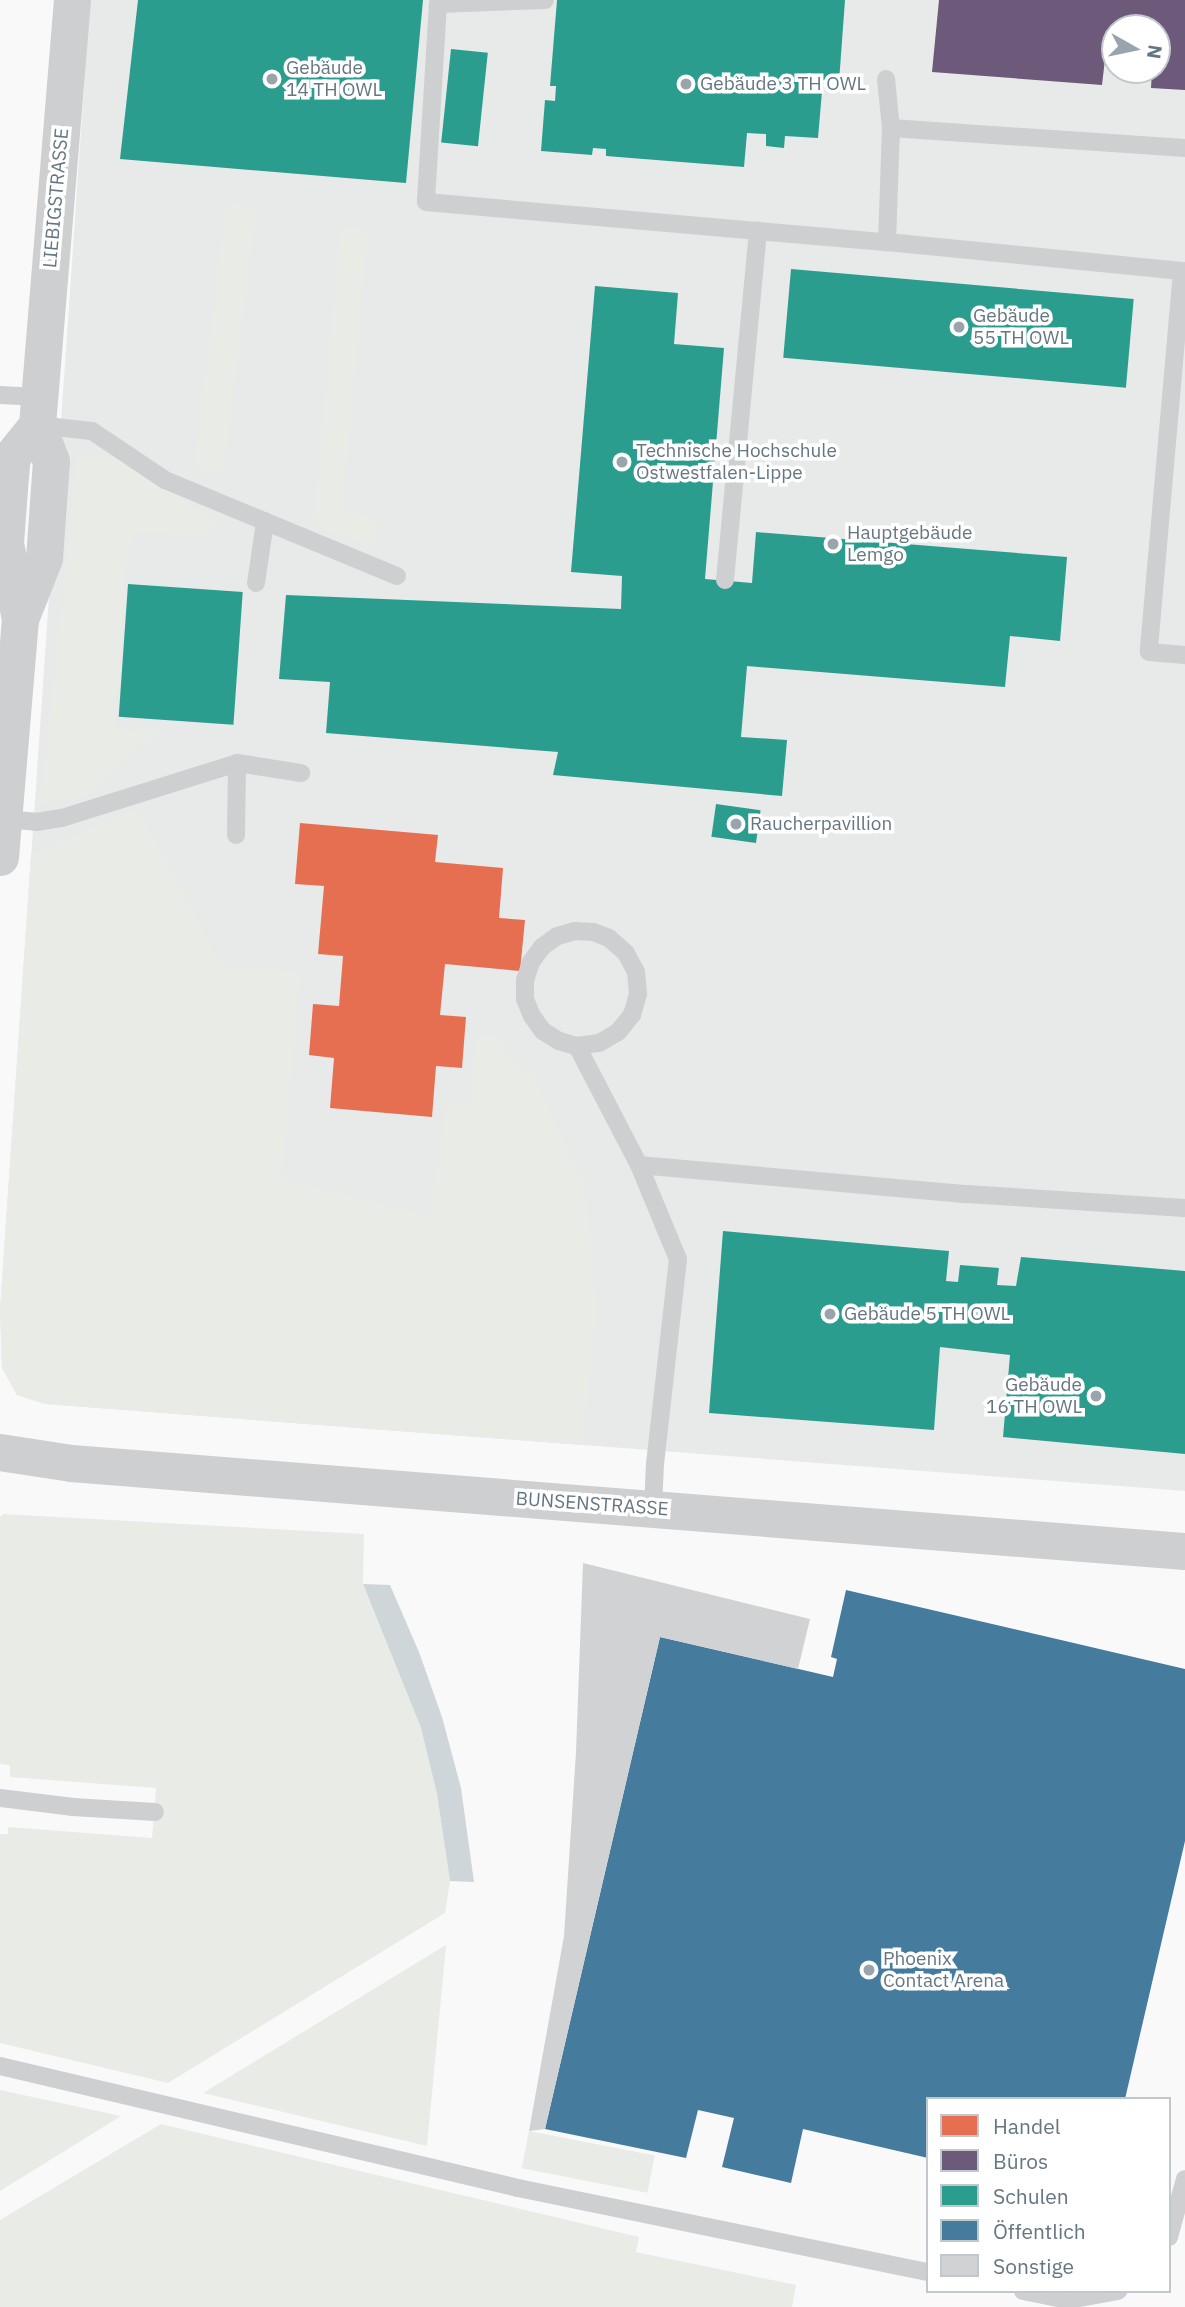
<!DOCTYPE html>
<meta charset="utf-8">
<style>
body{margin:0}
#map{position:relative;width:1185px;height:2307px;overflow:hidden;background:#f9f9f9;font-family:"IBM Plex Sans",sans-serif}
div>[style]{position:absolute}
[style*='--x']{left:calc(var(--x)*1px);top:calc(var(--y)*1px);width:calc(var(--w)*1px);rotate:calc(var(--a)*1deg)}
.built>*{inset:0;background:#e8e9e9}
.green>*{inset:0;background:#e8ebe6;transform-origin:0 0}
.water>*{inset:0;background:#ced6d9}
.shops>*{inset:0;background:#e76f51}
.offices>*{inset:0;background:#6d597a}
.schools>*{inset:0;background:#2a9d8f;transform-origin:0 0}
.public>*{inset:0;background:#457b9d}
.building>*{inset:0;background:#d0d2d3}
.service>*{height:18px;margin:-9px;padding:0 9px;transform-origin:9px;border-radius:9px;background:#cecfd0}
.minor>*{height:37px;margin:-18.5px;padding:0 18.5px;transform-origin:18.5px;border-radius:18.5px;background:#cecfd0}
.dots>*{width:19px;height:19px;translate:-50% -50%;box-sizing:border-box;border:4px solid #fff;border-radius:50%}
span{translate:-50% -50%;white-space:nowrap;text-align:center;line-height:1.15;-webkit-text-stroke:7px #fff;paint-order:stroke}
.poi-label{font-size:19px;color:#657683}
.left{translate:0 -50%;text-align:left}
.right{translate:-100% -50%;text-align:right}
.street-label{font-size:19px;color:#657683}
.legend{position:absolute;left:926px;top:2097px;width:245px;height:196px;box-sizing:border-box;background:#fff;border:2px solid #c1c8cd;margin:0;padding:9px 12px;list-style:none;font-size:21px;color:#657683}
.legend li{display:flex;align-items:center;gap:14px;height:35px}
.legend b{width:35px;border:2px solid #c1c8cd}
.north{position:absolute;left:1101px;top:14px;width:70px;height:70px;box-sizing:border-box;background:#fff;border:2px solid #c1c8cd;border-radius:50%;rotate:99deg;font-size:19px;font-weight:700;line-height:28px;text-align:center;color:#657683}
.north::after{content:'';display:block;margin:auto;width:24px;height:32px;background:#99a4ac;clip-path:polygon(50% 0,100% 100%,50% 72%,0 100%)}
</style>
<div id="map">
<div class="built">
<i style="clip-path:polygon(evenodd,90px 0,1185px 0,1185px 1491px,46px 1404px,17px 1395px,2px 1368px,0 1310px,90px 0,1115px 28px,1157px 28px,1157px 70px,1115px 70px,1115px 28px)"></i>
</div>
<div class="green">
<i style="left:226px;top:203px;width:31px;height:268px;rotate:7deg"></i>
<i style="clip-path:polygon(340px 227px,368px 230px,343px 508px,378px 519px,376px 548px,313px 525px)"></i>
<i style="clip-path:polygon(77px 454px,117px 457px,220px 523px,208px 538px,136px 531px,126px 564px,115px 729px,163px 728px,89px 795px,40px 804px)"></i>
<i style="clip-path:polygon(138px 808px,222px 966px,301px 972px,282px 1179px,429px 1216px,447px 1103px,470px 1102px,476px 1036px,497px 1035px,515px 1063px,533px 1074px,585px 1186px,597px 1312px,583px 1445px,46px 1404px,17px 1395px,2px 1368px,0 1310px,31px 854px)"></i>
<i style="clip-path:polygon(3px 1514px,364px 1534px,363px 1584px,421px 1728px,437px 1794px,450px 1881px,445px 1913px,168px 2083px,0 2043px,0 1834px,8px 1834px,8px 1827px,152px 1838px,156px 1788px,10px 1777px,10px 1765px,0 1764px,0 1517px)"></i>
<i style="clip-path:polygon(446px 1945px,427px 2146px,203px 2093px)"></i>
<i style="clip-path:polygon(0 2090px,121px 2116px,0 2191px)"></i>
<i style="clip-path:polygon(161px 2124px,639px 2237px,636px 2252px,796px 2285px,792px 2307px,0 2307px,0 2220px)"></i>
<i style="left:529px;top:2131px;width:128px;height:38px;rotate:11deg"></i>
</div>
<div class="water">
<i style="clip-path:polygon(363px 1584px,390px 1585px,419px 1652px,442px 1717px,461px 1788px,474px 1882px,450px 1881px,437px 1794px,421px 1728px)"></i>
</div>
<div class="shops">
<i style="clip-path:polygon(300px 823px,438px 835px,435px 862px,503px 868px,499px 918px,525px 920px,520px 971px,445px 964px,440px 1015px,466px 1017px,462px 1068px,436px 1066px,432px 1117px,330px 1108px,334px 1058px,309px 1055px,313px 1004px,339px 1006px,343px 956px,318px 954px,324px 886px,295px 884px)"></i>
</div>
<div class="offices">
<i style="clip-path:polygon(939px 0,1185px 0,1185px 90px,1151px 88px,1152px 70px,1157px 70px,1157px 28px,1115px 28px,1115px 43px,1107px 42px,1102px 85px,932px 72px)"></i>
</div>
<div class="schools">
<i style="clip-path:polygon(138px 0,423px 0,406px 183px,120px 159px)"></i>
<i style="clip-path:polygon(557px 0,845px 0,839px 82px,823px 80px,818px 138px,785px 136px,784px 148px,766px 146px,766px 134px,747px 133px,744px 167px,606px 156px,606px 149px,593px 148px,592px 155px,541px 151px,545px 100px,555px 101px,556px 86px,550px 86px)"></i>
<i style="left:451px;top:49px;width:37px;height:94px;rotate:6deg"></i>
<i style="left:791px;top:269px;width:344px;height:89px;rotate:5deg"></i>
<i style="clip-path:polygon(595px 286px,678px 293px,674px 344px,724px 348px,705px 579px,752px 583px,756px 532px,1067px 557px,1060px 641px,1010px 636px,1005px 687px,747px 666px,741px 737px,787px 740px,782px 796px,553px 775px,558px 752px,326px 733px,330px 682px,279px 679px,286px 595px,621px 609px,622px 576px,571px 572px)"></i>
<i style="left:128px;top:584px;width:115px;height:133px;rotate:4deg"></i>
<i style="left:716px;top:804px;width:45px;height:33px;rotate:8deg"></i>
<i style="clip-path:polygon(723px 1231px,949px 1251px,946px 1281px,958px 1282px,960px 1265px,999px 1268px,997px 1285px,1016px 1286px,1021px 1257px,1185px 1271px,1185px 1454px,1003px 1437px,1010px 1355px,940px 1347px,934px 1430px,709px 1413px)"></i>
</div>
<div class="public">
<i style="clip-path:polygon(846px 1590px,1185px 1669px,1185px 1841px,1125px 2099px,928px 2099px,928px 2158px,803px 2129px,791px 2183px,722px 2167px,734px 2118px,698px 2110px,686px 2158px,545px 2129px,660px 1637px,833px 1677px,837px 1659px,831px 1657px)"></i>
</div>
<div class="building">
<i style="clip-path:polygon(583px 1563px,810px 1619px,798px 1669px,660px 1637px,545px 2129px,529px 2131px,564px 1936px,576px 1752px)"></i>
</div>
<div class="service">
<i style="--x:545;--y:0;--w:107;--a:177.9"></i>
<i style="--x:438;--y:4;--w:198;--a:93.5"></i>
<i style="--x:426;--y:202;--w:463;--a:5"></i>
<i style="--x:887;--y:242;--w:299;--a:5.6"></i>
<i style="--x:886;--y:79;--w:49;--a:84.2"></i>
<i style="--x:891;--y:128;--w:114;--a:92"></i>
<i style="--x:891;--y:128;--w:295;--a:3.9"></i>
<i style="--x:1182;--y:271;--w:382;--a:95"></i>
<i style="--x:1149;--y:652;--w:36;--a:5"></i>
<i style="--x:0;--y:395;--w:40;--a:2.9"></i>
<i style="--x:37;--y:425;--w:55;--a:6.2"></i>
<i style="--x:92;--y:431;--w:88;--a:33.9"></i>
<i style="--x:165;--y:480;--w:251;--a:22.5"></i>
<i style="--x:725;--y:580;--w:351;--a:-84.6"></i>
<i style="--x:256;--y:583;--w:62;--a:-81.6"></i>
<i style="--x:4;--y:819;--w:32;--a:5"></i>
<i style="--x:36;--y:822;--w:26;--a:-9"></i>
<i style="--x:62;--y:818;--w:183;--a:-17.4"></i>
<i style="--x:237;--y:763;--w:65;--a:8.9"></i>
<i style="--x:236;--y:835;--w:72;--a:-89.2"></i>
<i style="--x:577;--y:1046;--w:22;--a:-8"></i>
<i style="--x:599;--y:1043;--w:22;--a:-30"></i>
<i style="--x:618;--y:1032;--w:22;--a:-51"></i>
<i style="--x:632;--y:1015;--w:22;--a:-74"></i>
<i style="--x:638;--y:994;--w:22;--a:-95"></i>
<i style="--x:636;--y:972;--w:21;--a:-118"></i>
<i style="--x:626;--y:953;--w:23;--a:-139"></i>
<i style="--x:609;--y:938;--w:17;--a:-159"></i>
<i style="--x:593;--y:932;--w:18;--a:-177"></i>
<i style="--x:575;--y:931;--w:19;--a:164"></i>
<i style="--x:557;--y:936;--w:19;--a:144"></i>
<i style="--x:542;--y:947;--w:19;--a:126"></i>
<i style="--x:531;--y:962;--w:19;--a:108"></i>
<i style="--x:525;--y:980;--w:19;--a:90"></i>
<i style="--x:525;--y:999;--w:18;--a:68"></i>
<i style="--x:532;--y:1016;--w:19;--a:54"></i>
<i style="--x:543;--y:1031;--w:19;--a:32"></i>
<i style="--x:559;--y:1041;--w:19;--a:16"></i>
<i style="--x:577;--y:1046;--w:134;--a:62.5"></i>
<i style="--x:639;--y:1165;--w:102;--a:67.5"></i>
<i style="--x:678;--y:1259;--w:205;--a:96.4"></i>
<i style="--x:655;--y:1463;--w:46;--a:92.5"></i>
<i style="--x:639;--y:1165;--w:329;--a:5.1"></i>
<i style="--x:967;--y:1194;--w:218;--a:3.7"></i>
<i style="--x:0;--y:1798;--w:74;--a:7"></i>
<i style="--x:73;--y:1807;--w:82;--a:3.5"></i>
<i style="--x:0;--y:2066;--w:532;--a:13.25"></i>
<i style="--x:518;--y:2188;--w:419;--a:11.6"></i>
<i style="--x:1169;--y:2237;--w:60;--a:-74.6"></i>
<i style="--x:1023;--y:2291;--w:46;--a:11.3"></i>
<i style="--x:1068;--y:2300;--w:51;--a:-10.2"></i>
</div>
<div class="minor">
<i style="--x:20;--y:619;--w:66;--a:-68.5"></i>
<i style="--x:44;--y:558;--w:97;--a:-85.9"></i>
<i style="--x:51;--y:461;--w:39;--a:-111"></i>
<i style="--x:37;--y:425;--w:426;--a:-85.3"></i>
<i style="--x:0;--y:857;--w:239;--a:-85.2"></i>
<i style="--x:20;--y:619;--w:77;--a:-101.2"></i>
<i style="--x:5;--y:543;--w:55;--a:-85.8"></i>
<i style="--x:9;--y:488;--w:32;--a:-85"></i>
<i style="--x:12;--y:456;--w:40;--a:-51"></i>
<i style="--x:0;--y:1452;--w:72;--a:8.8"></i>
<i style="--x:71;--y:1463;--w:1117;--a:4.52"></i>
</div>
<div class="dots">
<i style="left:272px;top:79px;background:#99a4ac"></i>
<i style="left:686px;top:84px;background:#99a4ac"></i>
<i style="left:959px;top:327px;background:#99a4ac"></i>
<i style="left:622px;top:462px;background:#99a4ac"></i>
<i style="left:833px;top:544px;background:#99a4ac"></i>
<i style="left:736px;top:824px;background:#99a4ac"></i>
<i style="left:830px;top:1314px;background:#99a4ac"></i>
<i style="left:1096px;top:1396px;background:#99a4ac"></i>
<i style="left:869px;top:1970px;background:#99a4ac"></i>
</div>
<div class="poi-label">
<span class="left" style="left:286px;top:79px">Gebäude<br>14 TH OWL</span>
<span class="left" style="left:700px;top:84px">Gebäude 3 TH OWL</span>
<span class="left" style="left:973px;top:327px">Gebäude<br>55 TH OWL</span>
<span class="left" style="left:636px;top:462px">Technische Hochschule<br>Ostwestfalen-Lippe</span>
<span class="left" style="left:847px;top:544px">Hauptgebäude<br>Lemgo</span>
<span class="left" style="left:750px;top:824px">Raucherpavillion</span>
<span class="left" style="left:844px;top:1314px">Gebäude 5 TH OWL</span>
<span class="right" style="left:1082px;top:1396px">Gebäude<br>16 TH OWL</span>
<span class="left" style="left:883px;top:1970px">Phoenix<br>Contact Arena</span>
</div>
<div class="street-label">
<span style="left:56px;top:198px;rotate:-85deg">LIEBIGSTRASSE</span>
<span style="left:592px;top:1504px;rotate:4deg">BUNSENSTRASSE</span>
</div>
<ul class="legend">
<li><b style="height:19px;background:#e76f51"></b>Handel</li>
<li><b style="height:19px;background:#6d597a"></b>Büros</li>
<li><b style="height:19px;background:#2a9d8f"></b>Schulen</li>
<li><b style="height:19px;background:#457b9d"></b>Öffentlich</li>
<li><b style="height:19px;background:#d0d2d3"></b>Sonstige</li>
</ul>
<div class="north">N</div>
</div>
